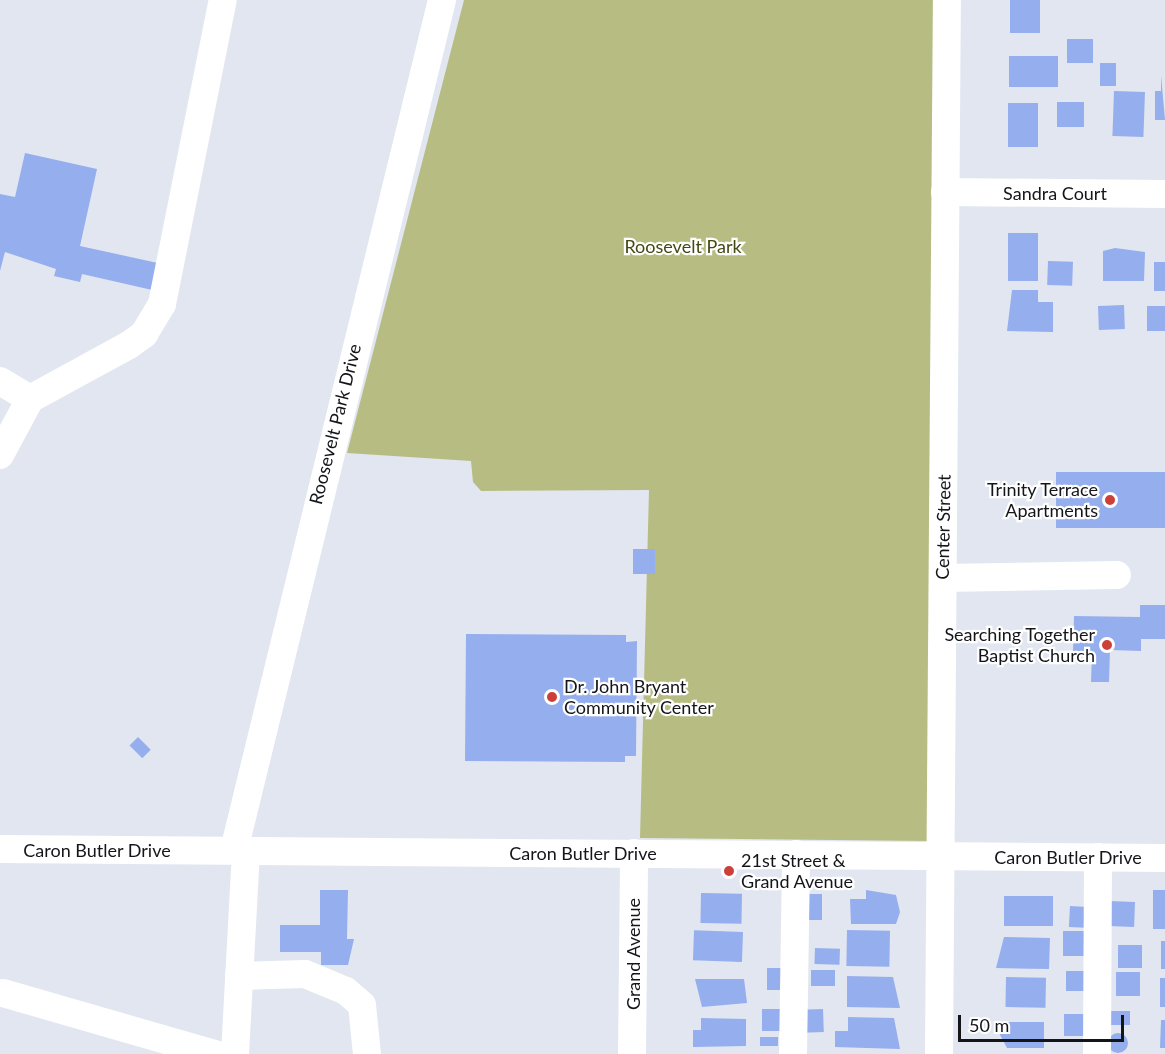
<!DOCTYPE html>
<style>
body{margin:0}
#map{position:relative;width:1165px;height:1054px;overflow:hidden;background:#e1e6f1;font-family:Lato,sans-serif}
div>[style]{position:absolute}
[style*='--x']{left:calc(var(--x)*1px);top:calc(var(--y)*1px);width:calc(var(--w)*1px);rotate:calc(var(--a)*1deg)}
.green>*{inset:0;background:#b7bd82}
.building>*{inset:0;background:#95aeed;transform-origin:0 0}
.round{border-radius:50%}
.minor>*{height:28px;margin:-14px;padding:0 14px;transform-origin:14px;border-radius:14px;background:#fff}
.dots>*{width:16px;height:16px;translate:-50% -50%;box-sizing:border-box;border:3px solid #fff;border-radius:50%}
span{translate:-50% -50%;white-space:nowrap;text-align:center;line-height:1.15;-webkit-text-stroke:4.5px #fff;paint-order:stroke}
.street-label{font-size:18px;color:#141519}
.park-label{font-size:18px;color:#454811}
.poi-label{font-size:18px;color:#141519}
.right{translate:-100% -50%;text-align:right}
.left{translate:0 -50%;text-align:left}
.scale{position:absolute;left:958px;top:1015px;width:166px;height:27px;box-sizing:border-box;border:3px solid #141519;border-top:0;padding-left:8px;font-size:18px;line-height:21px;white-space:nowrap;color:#141519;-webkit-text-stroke:4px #fff;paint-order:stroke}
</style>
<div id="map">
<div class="green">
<i style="clip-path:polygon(464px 0,934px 0,928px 841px,640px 838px,649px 490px,481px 491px,473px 482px,471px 461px,347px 453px)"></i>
</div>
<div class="building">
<i style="left:1010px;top:0;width:30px;height:33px"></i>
<i style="left:1067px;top:39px;width:26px;height:24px"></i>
<i style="left:1009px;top:56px;width:49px;height:31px"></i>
<i style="left:1100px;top:63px;width:16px;height:23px"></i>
<i style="clip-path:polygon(1161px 75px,1165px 120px,1155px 120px,1155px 91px,1161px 91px)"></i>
<i style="left:1114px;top:91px;width:31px;height:45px;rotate:2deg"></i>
<i style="left:1057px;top:102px;width:27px;height:25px"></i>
<i style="left:1008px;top:103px;width:30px;height:44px"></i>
<i style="clip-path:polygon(25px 153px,97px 169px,80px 246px,167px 265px,161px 292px,82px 274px,80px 282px,54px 276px,56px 269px,5px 252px,0 271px,0 194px,15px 197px)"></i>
<i style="left:1008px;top:233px;width:30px;height:48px"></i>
<i style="clip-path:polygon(1115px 248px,1145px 252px,1144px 281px,1103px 281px,1103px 251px)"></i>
<i style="left:1048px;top:261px;width:25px;height:24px;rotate:2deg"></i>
<i style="left:1154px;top:262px;width:11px;height:29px"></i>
<i style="clip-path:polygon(1012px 290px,1038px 290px,1038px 302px,1053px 302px,1053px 332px,1007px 331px)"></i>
<i style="left:1124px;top:305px;width:24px;height:26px;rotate:88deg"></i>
<i style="left:1147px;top:306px;width:18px;height:25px"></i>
<i style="left:1056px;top:472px;width:109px;height:56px"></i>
<i style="left:633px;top:549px;width:22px;height:25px"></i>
<i style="clip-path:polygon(1140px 605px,1165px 605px,1165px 639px,1141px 639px,1141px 651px,1110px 650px,1109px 682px,1091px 682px,1092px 651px,1073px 651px,1074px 616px,1140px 617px)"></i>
<i style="clip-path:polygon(466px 634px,626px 635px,626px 642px,637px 641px,636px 756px,625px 756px,625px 762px,465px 761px)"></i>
<i style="left:138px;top:737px;width:18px;height:12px;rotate:45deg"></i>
<i style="clip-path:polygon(320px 890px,348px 890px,347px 939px,354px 939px,348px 965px,321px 965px,321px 952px,280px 952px,280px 925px,320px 925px)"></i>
<i style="clip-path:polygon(866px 890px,896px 895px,900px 912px,896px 924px,851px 924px,850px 899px,866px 899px)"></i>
<i style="left:1153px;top:890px;width:12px;height:39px"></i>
<i style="left:701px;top:893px;width:41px;height:30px;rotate:1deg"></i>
<i style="left:803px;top:894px;width:19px;height:26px"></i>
<i style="left:1004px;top:896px;width:49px;height:30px"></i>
<i style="left:1109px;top:901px;width:26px;height:25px;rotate:2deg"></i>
<i style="left:1070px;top:906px;width:22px;height:21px;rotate:3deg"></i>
<i style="left:847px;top:930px;width:43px;height:36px;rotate:1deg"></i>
<i style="left:1063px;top:931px;width:25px;height:25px"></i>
<i style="left:743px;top:932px;width:30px;height:49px;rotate:92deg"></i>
<i style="clip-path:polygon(1004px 937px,1050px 938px,1049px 969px,996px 968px)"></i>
<i style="left:1161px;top:941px;width:4px;height:28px"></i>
<i style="left:1118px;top:945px;width:24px;height:23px"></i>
<i style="left:815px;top:948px;width:25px;height:16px;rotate:2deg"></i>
<i style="left:767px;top:968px;width:20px;height:22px"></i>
<i style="left:835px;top:970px;width:16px;height:24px;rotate:90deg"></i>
<i style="left:1066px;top:971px;width:22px;height:20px"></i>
<i style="left:1116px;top:972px;width:24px;height:24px"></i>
<i style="clip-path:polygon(847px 976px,893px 977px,900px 1008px,847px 1007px)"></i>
<i style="left:1006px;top:977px;width:40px;height:30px;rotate:1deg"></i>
<i style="left:1160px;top:978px;width:5px;height:29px"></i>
<i style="clip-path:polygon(695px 979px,744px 979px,747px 1003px,702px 1007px)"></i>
<i style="left:762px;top:1009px;width:24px;height:22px"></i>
<i style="left:823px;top:1009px;width:23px;height:22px;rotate:88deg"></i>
<i style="left:1130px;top:1011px;width:14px;height:21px;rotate:90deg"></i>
<i style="left:1064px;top:1014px;width:24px;height:22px"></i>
<i style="clip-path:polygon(848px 1017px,894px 1018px,900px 1049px,835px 1047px,835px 1031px,848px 1031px)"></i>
<i style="clip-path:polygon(701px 1018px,746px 1019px,746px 1046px,693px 1047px,693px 1030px,701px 1030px)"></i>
<i style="clip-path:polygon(1161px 1020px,1165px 1020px,1165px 1048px,1160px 1048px)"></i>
<i style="clip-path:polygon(1007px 1022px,1044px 1022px,1044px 1048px,1007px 1048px,998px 1031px)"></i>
<i class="round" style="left:1108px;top:1033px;width:20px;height:20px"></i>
<i style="left:760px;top:1037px;width:18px;height:9px"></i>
</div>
<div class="minor">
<i style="--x:945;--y:192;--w:220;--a:0.5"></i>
<i style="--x:0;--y:381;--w:35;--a:31"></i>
<i style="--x:0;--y:455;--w:64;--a:-61.8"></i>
<i style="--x:30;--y:399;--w:113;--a:-28.6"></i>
<i style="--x:129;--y:345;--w:19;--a:-36"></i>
<i style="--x:144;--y:334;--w:35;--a:-59"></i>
<i style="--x:162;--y:304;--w:310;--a:-78.7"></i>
<i style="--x:943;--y:578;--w:174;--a:-1"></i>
<i style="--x:0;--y:849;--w:1165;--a:0.44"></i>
<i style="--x:234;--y:850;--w:875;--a:-76.25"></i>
<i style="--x:239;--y:976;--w:66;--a:-1.7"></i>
<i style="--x:305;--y:974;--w:44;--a:22.5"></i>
<i style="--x:346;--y:991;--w:21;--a:41"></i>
<i style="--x:362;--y:1005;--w:49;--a:84.2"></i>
<i style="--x:3;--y:993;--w:221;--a:16.1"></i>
<i style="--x:235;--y:1054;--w:204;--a:-86.9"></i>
<i style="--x:632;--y:1054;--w:201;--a:-89.4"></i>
<i style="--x:793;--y:1054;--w:200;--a:-89.1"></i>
<i style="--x:939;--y:1054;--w:1054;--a:-89.57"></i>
<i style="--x:1097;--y:1054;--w:197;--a:-89.7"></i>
</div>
<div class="dots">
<i style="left:1110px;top:500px;background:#cd3f39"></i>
<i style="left:1107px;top:645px;background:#cd3f39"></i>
<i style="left:552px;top:697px;background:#cd3f39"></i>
<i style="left:729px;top:871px;background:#cd3f39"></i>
</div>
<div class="street-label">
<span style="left:1055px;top:193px">Sandra Court</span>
<span style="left:335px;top:424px;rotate:-76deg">Roosevelt Park Drive</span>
<span style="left:943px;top:527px;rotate:-89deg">Center Street</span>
<span style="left:97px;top:850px">Caron Butler Drive</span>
<span style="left:583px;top:853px">Caron Butler Drive</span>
<span style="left:1068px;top:857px">Caron Butler Drive</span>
<span style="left:633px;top:954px;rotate:-90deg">Grand Avenue</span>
</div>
<div class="park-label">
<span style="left:683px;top:246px">Roosevelt Park</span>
</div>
<div class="poi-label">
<span class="right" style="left:1098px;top:500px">Trinity Terrace<br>Apartments</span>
<span class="right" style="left:1095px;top:645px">Searching Together<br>Baptist Church</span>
<span class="left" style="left:564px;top:697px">Dr. John Bryant<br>Community Center</span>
<span class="left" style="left:741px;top:871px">21st Street &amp;<br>Grand Avenue</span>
</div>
<div class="scale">50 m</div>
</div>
